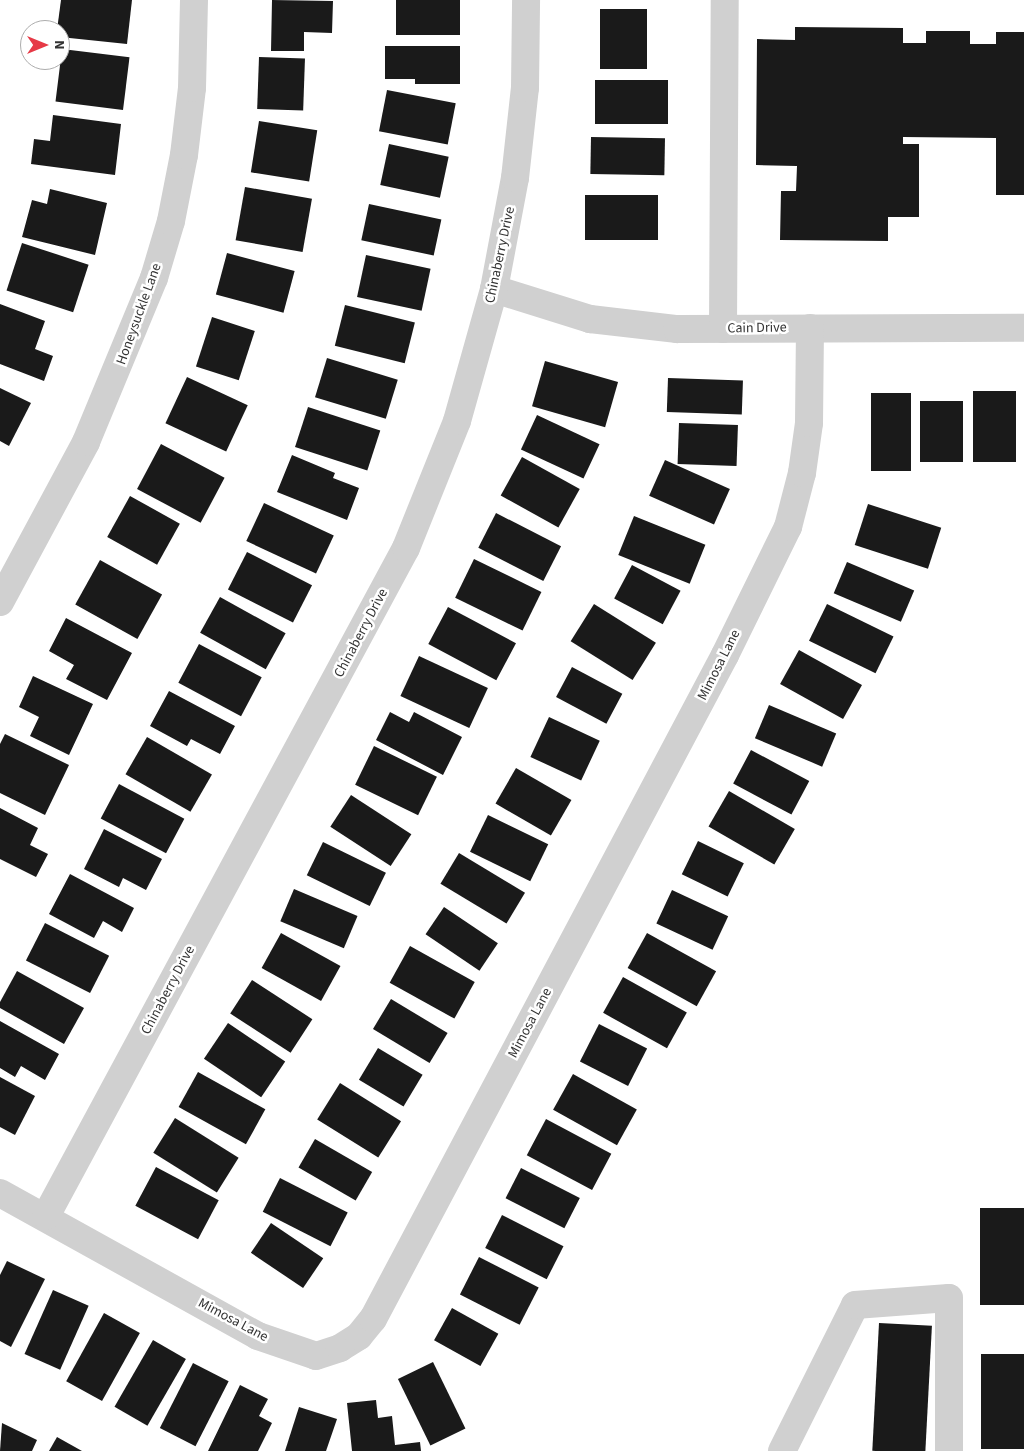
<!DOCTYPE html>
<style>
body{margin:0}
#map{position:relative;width:1024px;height:1451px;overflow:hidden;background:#fff;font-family:"Source Sans 3",sans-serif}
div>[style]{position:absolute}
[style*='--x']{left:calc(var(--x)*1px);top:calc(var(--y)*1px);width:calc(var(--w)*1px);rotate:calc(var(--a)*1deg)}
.building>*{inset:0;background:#1a1a1a;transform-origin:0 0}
.minor>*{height:28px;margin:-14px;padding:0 14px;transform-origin:14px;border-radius:14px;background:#d0d0d0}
span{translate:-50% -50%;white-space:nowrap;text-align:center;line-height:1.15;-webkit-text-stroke:5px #fff;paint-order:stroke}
.street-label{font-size:14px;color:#333}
.north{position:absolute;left:20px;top:20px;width:50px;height:50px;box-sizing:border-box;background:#fff;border:1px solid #adadad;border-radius:50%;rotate:90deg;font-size:14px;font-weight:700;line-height:20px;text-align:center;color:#333}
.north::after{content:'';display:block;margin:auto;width:18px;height:22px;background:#e63946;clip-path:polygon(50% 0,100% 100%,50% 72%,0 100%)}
</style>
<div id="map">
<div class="building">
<i style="clip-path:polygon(61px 0,132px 0,127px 44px,60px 37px,57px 30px)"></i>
<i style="clip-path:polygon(272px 0,333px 1px,332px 33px,304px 32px,304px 51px,271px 51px)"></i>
<i style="left:396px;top:0;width:64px;height:35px"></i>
<i style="left:600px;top:9px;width:47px;height:60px"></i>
<i style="clip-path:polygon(795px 27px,903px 28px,903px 43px,926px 43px,926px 31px,970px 31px,970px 44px,996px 44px,996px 32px,1024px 32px,1024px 195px,996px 195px,996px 138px,903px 137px,903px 144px,919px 144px,919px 217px,888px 217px,888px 241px,780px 240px,781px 191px,796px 191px,797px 166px,756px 165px,757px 39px,795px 40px)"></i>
<i style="clip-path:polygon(385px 46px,460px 46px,460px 84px,415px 84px,415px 79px,385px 79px)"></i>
<i style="left:62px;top:49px;width:68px;height:53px;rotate:7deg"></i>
<i style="left:259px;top:57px;width:46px;height:52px;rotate:2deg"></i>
<i style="left:595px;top:80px;width:73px;height:44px"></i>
<i style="left:387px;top:90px;width:70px;height:42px;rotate:11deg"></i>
<i style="clip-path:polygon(53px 115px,121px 124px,115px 175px,31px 164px,34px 139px,50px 141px)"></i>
<i style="left:259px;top:121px;width:59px;height:52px;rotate:9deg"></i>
<i style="left:591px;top:137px;width:74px;height:37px;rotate:1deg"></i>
<i style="left:389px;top:144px;width:61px;height:42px;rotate:12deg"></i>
<i style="left:245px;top:187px;width:68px;height:54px;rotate:10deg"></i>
<i style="clip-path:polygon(50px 189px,107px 203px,95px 255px,22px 237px,32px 200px,47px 204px)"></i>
<i style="left:585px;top:195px;width:73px;height:45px"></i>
<i style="left:369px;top:204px;width:74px;height:37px;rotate:12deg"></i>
<i style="left:22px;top:243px;width:70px;height:50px;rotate:18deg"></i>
<i style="left:227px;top:253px;width:70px;height:43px;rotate:15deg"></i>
<i style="left:366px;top:255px;width:66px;height:43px;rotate:12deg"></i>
<i style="clip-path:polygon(0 304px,45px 321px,35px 349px,53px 356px,44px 381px,0 364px)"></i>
<i style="left:345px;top:305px;width:72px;height:42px;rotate:14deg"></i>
<i style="left:212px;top:317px;width:45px;height:52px;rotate:18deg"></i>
<i style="left:327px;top:358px;width:74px;height:41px;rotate:17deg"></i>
<i style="left:545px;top:361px;width:76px;height:47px;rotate:16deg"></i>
<i style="left:187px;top:377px;width:67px;height:51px;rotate:25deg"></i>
<i style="left:668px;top:378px;width:75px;height:34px;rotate:2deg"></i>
<i style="clip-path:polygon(0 388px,31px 403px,9px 446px,0 441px)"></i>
<i style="left:973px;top:391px;width:43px;height:71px"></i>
<i style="left:871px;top:393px;width:40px;height:78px"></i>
<i style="left:920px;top:401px;width:43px;height:61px"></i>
<i style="left:308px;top:407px;width:76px;height:42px;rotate:18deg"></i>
<i style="left:537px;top:415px;width:69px;height:38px;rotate:25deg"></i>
<i style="left:679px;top:423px;width:59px;height:41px;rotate:2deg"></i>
<i style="left:161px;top:444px;width:72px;height:51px;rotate:28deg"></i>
<i style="clip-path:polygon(292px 455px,335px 473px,333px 478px,359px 488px,347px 520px,277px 492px)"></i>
<i style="left:522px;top:457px;width:66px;height:44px;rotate:29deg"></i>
<i style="left:665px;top:460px;width:71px;height:39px;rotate:24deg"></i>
<i style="left:130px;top:496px;width:57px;height:47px;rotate:29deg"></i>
<i style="left:264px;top:503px;width:77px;height:42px;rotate:25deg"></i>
<i style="left:868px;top:504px;width:77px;height:43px;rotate:18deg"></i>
<i style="left:496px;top:513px;width:73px;height:39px;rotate:27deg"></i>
<i style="left:634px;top:516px;width:77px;height:42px;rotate:22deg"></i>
<i style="left:247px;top:552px;width:73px;height:42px;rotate:27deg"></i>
<i style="left:474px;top:559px;width:75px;height:43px;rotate:26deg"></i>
<i style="left:100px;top:560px;width:71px;height:51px;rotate:29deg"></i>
<i style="left:847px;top:562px;width:73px;height:34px;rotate:23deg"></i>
<i style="left:632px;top:565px;width:55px;height:38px;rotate:28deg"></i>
<i style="left:220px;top:597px;width:75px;height:41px;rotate:29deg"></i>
<i style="left:594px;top:604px;width:73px;height:44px;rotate:32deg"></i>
<i style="left:827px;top:604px;width:74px;height:41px;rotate:26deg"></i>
<i style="left:448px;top:607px;width:77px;height:42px;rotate:28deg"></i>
<i style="clip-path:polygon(66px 618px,132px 653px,107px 700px,66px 679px,74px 665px,49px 651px)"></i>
<i style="left:199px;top:644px;width:71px;height:44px;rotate:28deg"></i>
<i style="left:799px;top:650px;width:72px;height:39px;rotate:29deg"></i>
<i style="left:419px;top:656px;width:76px;height:44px;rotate:25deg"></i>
<i style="left:572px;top:667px;width:57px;height:34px;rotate:28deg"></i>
<i style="clip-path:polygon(33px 676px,93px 704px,69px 755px,30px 736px,39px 717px,19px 707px)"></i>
<i style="clip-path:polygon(169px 691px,235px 726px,220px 754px,191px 739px,187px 746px,150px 726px)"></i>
<i style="left:769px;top:705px;width:73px;height:36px;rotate:23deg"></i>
<i style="clip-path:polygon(390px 712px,409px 722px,414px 712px,462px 737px,443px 775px,376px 740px)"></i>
<i style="left:549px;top:717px;width:56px;height:44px;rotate:25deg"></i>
<i style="clip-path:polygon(5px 734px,69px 765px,45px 815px,0 793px,0 744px)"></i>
<i style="left:147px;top:737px;width:75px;height:43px;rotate:30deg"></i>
<i style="left:374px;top:746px;width:70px;height:43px;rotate:26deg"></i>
<i style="left:751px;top:750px;width:66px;height:38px;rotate:28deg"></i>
<i style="left:516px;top:768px;width:64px;height:41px;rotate:30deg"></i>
<i style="left:119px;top:784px;width:74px;height:39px;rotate:28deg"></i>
<i style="left:729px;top:791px;width:76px;height:41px;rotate:30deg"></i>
<i style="left:351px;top:795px;width:72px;height:38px;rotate:33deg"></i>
<i style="clip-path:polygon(0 808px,38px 828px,30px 845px,48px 854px,36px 877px,0 859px)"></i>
<i style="left:488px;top:815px;width:67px;height:41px;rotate:26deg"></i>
<i style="clip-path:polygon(104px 829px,162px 859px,146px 890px,123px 878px,119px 887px,84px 869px)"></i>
<i style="left:698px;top:841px;width:51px;height:37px;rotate:26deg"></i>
<i style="left:323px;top:842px;width:70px;height:37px;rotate:26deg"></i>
<i style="left:459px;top:853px;width:77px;height:36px;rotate:31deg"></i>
<i style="clip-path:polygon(70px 874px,134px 908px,122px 932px,103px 921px,94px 938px,49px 914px)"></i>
<i style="left:294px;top:889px;width:69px;height:35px;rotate:23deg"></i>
<i style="left:672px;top:890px;width:62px;height:37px;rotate:25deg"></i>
<i style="left:444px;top:907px;width:65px;height:33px;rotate:34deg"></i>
<i style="left:45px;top:923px;width:72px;height:42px;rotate:27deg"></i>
<i style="left:281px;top:933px;width:68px;height:40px;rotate:29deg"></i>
<i style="left:647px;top:933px;width:79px;height:40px;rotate:29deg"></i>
<i style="left:410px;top:946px;width:74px;height:42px;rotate:29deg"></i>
<i style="clip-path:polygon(17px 971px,84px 1008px,64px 1044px,0 1008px,0 1002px)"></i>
<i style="left:623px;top:977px;width:73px;height:41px;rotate:29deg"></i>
<i style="left:252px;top:980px;width:72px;height:40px;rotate:33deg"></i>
<i style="left:391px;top:999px;width:66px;height:35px;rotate:31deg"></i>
<i style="clip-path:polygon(0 1021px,59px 1054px,45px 1080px,21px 1066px,15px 1077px,0 1068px)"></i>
<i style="left:228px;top:1023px;width:69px;height:43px;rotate:34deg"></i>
<i style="left:599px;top:1024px;width:54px;height:42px;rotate:27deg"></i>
<i style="left:378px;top:1048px;width:52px;height:37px;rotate:31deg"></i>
<i style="left:198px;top:1072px;width:77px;height:40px;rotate:29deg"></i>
<i style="left:573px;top:1074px;width:73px;height:41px;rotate:29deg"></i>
<i style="clip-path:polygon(0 1077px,35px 1096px,15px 1135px,0 1127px)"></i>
<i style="left:340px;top:1083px;width:72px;height:43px;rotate:32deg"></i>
<i style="left:175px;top:1118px;width:75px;height:41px;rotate:32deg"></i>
<i style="left:546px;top:1119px;width:74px;height:41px;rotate:28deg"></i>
<i style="left:315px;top:1139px;width:66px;height:33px;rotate:30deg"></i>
<i style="left:156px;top:1167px;width:71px;height:44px;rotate:28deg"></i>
<i style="left:521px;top:1168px;width:66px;height:34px;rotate:27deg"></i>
<i style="left:280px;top:1178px;width:76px;height:38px;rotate:27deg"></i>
<i style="left:980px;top:1208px;width:44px;height:97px"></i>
<i style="left:502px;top:1215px;width:69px;height:37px;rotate:27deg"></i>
<i style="left:271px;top:1223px;width:63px;height:36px;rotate:34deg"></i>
<i style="left:479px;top:1257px;width:67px;height:42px;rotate:27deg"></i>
<i style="clip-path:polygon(7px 1261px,45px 1279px,11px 1347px,0 1341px,0 1275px)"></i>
<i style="left:53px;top:1290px;width:39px;height:70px;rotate:24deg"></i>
<i style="left:452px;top:1308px;width:53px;height:37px;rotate:29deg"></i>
<i style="left:104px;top:1313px;width:41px;height:78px;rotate:29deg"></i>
<i style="left:879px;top:1323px;width:53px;height:128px;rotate:3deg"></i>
<i style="left:153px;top:1340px;width:38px;height:77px;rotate:30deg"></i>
<i style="left:981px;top:1354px;width:43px;height:95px"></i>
<i style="left:433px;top:1362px;width:74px;height:39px;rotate:64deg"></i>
<i style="left:193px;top:1363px;width:40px;height:73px;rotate:27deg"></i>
<i style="clip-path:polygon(240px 1385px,268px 1399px,259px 1416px,272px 1423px,258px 1451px,208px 1451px)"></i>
<i style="clip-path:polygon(376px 1400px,378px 1418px,392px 1416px,395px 1445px,420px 1442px,421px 1451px,352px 1451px,347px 1403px)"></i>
<i style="clip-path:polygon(299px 1407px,337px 1419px,326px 1451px,285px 1451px)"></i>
<i style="clip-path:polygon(2px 1423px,37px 1440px,32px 1451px,0 1451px)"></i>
<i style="clip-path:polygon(57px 1437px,82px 1451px,49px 1451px)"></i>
</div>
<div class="minor">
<i style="--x:494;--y:289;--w:101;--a:17.4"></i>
<i style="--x:590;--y:319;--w:88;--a:6.6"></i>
<i style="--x:677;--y:329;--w:347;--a:-0.2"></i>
<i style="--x:723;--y:329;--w:329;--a:-89.7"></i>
<i style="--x:0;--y:602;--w:182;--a:-61.7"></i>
<i style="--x:86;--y:442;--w:178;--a:-67.5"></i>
<i style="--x:154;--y:278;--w:59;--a:-73.4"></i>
<i style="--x:171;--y:221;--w:67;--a:-78.9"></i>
<i style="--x:184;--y:155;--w:67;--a:-83.2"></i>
<i style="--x:192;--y:88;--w:88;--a:-88.7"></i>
<i style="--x:0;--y:1193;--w:295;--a:29"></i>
<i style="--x:258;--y:1336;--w:61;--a:19"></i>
<i style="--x:316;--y:1356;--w:25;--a:-18"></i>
<i style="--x:340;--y:1348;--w:22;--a:-32"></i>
<i style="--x:359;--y:1336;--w:22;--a:-51"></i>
<i style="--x:373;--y:1319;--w:752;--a:-62.07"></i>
<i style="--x:725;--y:655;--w:143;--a:-63.8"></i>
<i style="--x:788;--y:527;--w:56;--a:-75.5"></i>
<i style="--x:802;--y:473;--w:50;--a:-82"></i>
<i style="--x:809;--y:423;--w:95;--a:-89.4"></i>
<i style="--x:46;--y:1216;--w:759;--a:-61.68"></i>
<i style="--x:406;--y:548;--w:137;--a:-68.1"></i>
<i style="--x:457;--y:421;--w:137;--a:-74.3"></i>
<i style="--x:494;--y:289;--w:113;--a:-79.3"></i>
<i style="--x:515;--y:178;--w:91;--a:-83.7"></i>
<i style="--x:525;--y:88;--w:88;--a:-89.3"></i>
<i style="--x:782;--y:1451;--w:163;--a:-63.4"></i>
<i style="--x:855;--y:1305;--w:94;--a:-4.3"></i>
<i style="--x:949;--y:1298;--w:153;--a:90"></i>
</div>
<div class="street-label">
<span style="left:500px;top:255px;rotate:-78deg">Chinaberry Drive</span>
<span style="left:139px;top:314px;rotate:-70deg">Honeysuckle Lane</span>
<span style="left:757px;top:328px;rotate:-1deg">Cain Drive</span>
<span style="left:361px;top:633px;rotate:-62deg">Chinaberry Drive</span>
<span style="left:719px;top:665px;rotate:-63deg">Mimosa Lane</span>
<span style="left:168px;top:990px;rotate:-62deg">Chinaberry Drive</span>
<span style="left:530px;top:1023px;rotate:-62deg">Mimosa Lane</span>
<span style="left:233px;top:1320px;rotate:28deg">Mimosa Lane</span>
</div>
<div class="north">N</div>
</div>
